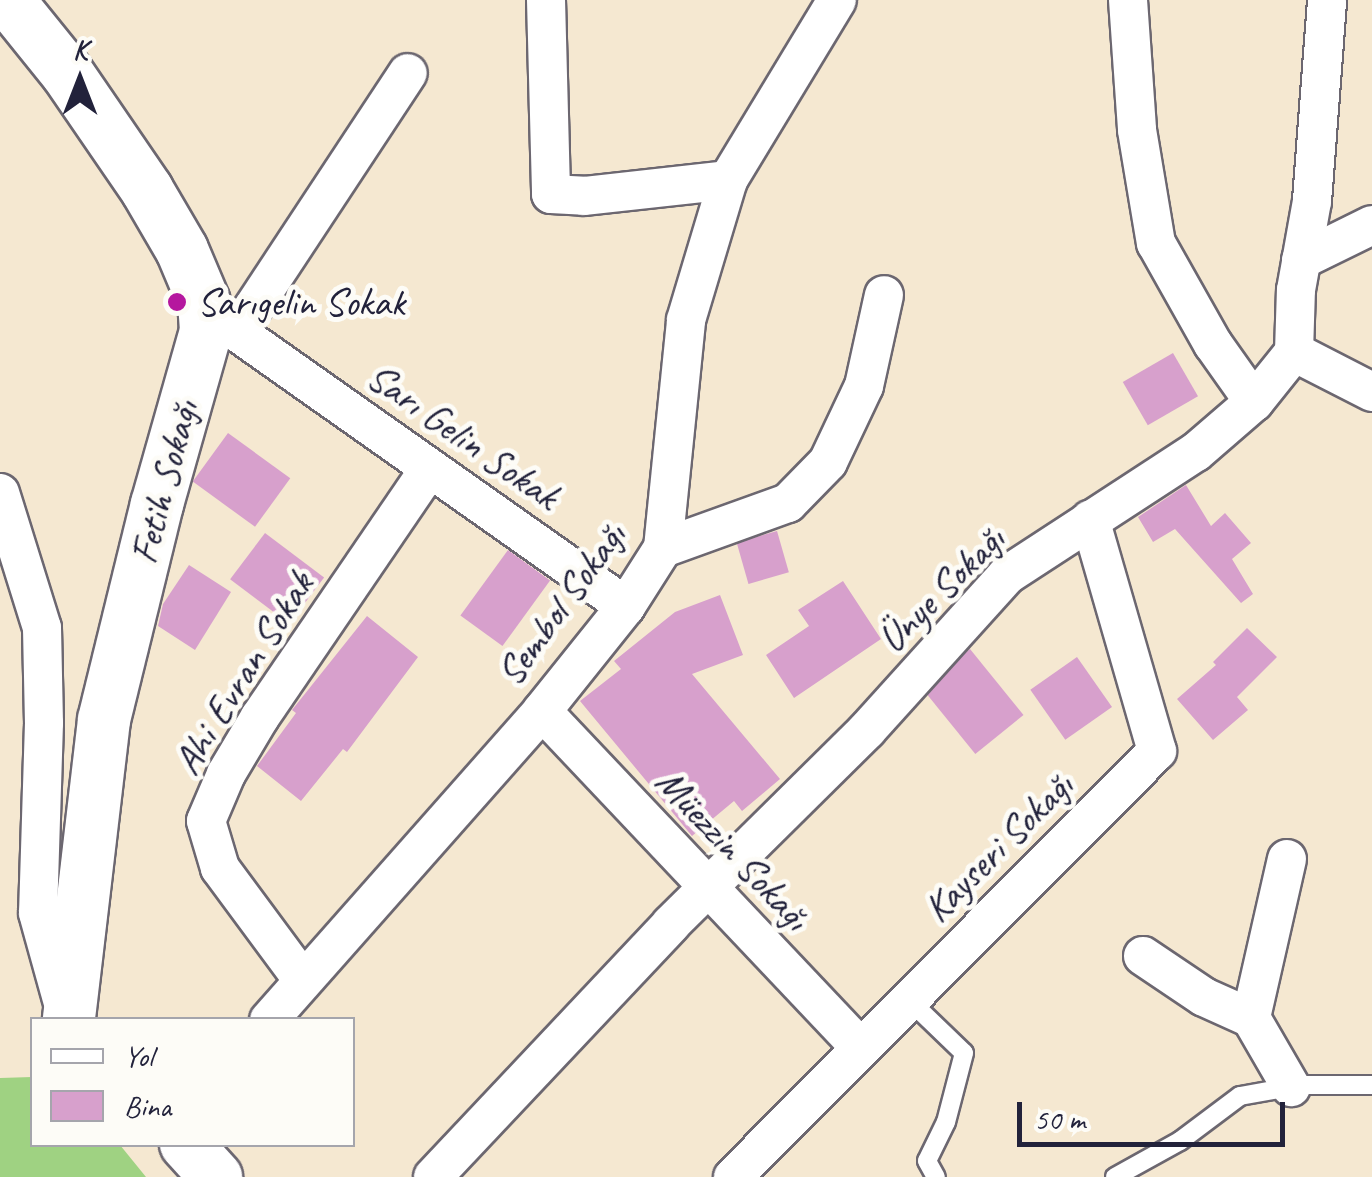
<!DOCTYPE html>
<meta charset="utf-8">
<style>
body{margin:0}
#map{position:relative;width:1372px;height:1177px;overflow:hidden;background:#f5e8d1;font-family:Caveat,sans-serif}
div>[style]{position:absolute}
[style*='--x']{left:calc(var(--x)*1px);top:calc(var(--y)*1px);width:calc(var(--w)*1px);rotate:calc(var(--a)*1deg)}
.green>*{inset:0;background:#9fd282}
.building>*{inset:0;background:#d7a0cc;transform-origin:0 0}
.roads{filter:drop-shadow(2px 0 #6c6770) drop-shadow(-2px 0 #6c6770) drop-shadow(0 2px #6c6770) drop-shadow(0 -2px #6c6770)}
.lane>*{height:18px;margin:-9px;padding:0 9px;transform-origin:9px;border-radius:9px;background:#fff}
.street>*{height:38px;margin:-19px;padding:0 19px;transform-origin:19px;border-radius:19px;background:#fff}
.secondary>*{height:52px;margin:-26px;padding:0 26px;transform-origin:26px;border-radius:26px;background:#fff}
.dots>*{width:28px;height:28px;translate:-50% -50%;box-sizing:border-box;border:5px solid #fdfcf7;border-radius:50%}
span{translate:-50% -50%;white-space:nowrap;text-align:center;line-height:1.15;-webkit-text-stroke:10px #fdfcf7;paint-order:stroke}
.poi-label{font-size:40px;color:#22223b}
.left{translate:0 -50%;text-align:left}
.street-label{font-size:40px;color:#22223b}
.legend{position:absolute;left:30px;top:1017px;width:325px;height:130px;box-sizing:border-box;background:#fdfcf7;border:2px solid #a5a5ac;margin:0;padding:12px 18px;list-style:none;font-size:30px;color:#22223b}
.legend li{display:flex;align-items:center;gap:20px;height:50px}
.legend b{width:50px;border:2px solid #a5a5ac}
.north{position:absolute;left:30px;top:30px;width:100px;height:100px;-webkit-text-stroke:8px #fdfcf7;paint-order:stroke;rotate:0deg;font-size:28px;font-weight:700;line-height:40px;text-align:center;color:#22223b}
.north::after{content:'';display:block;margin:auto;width:35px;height:45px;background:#22223b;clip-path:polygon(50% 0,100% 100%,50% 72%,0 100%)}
.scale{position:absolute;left:1017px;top:1102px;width:268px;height:45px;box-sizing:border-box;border:5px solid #22223b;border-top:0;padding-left:12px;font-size:30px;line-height:35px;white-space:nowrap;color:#22223b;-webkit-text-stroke:8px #fdfcf7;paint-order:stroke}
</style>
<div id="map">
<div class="green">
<i style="clip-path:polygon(32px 1077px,32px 1144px,120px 1145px,146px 1177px,0 1177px,0 1078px)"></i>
</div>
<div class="building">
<i style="left:1173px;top:353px;width:50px;height:58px;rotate:60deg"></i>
<i style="left:228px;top:433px;width:77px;height:60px;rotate:36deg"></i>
<i style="clip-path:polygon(1186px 485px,1211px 526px,1225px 513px,1251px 543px,1232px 559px,1253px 594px,1241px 603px,1175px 529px,1153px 542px,1138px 517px)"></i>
<i style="left:777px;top:531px;width:43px;height:42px;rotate:74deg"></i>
<i style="left:265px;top:533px;width:74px;height:58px;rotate:37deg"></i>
<i style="left:508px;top:550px;width:52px;height:81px;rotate:36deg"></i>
<i style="clip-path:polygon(189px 565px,231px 592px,195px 650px,158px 626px,163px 604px)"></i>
<i style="clip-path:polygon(843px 581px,881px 639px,794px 698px,766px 655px,809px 626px,798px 610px)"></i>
<i style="clip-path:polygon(720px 595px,743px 655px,692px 674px,780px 779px,742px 811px,734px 801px,692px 836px,580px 701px,621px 669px,614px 661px,675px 612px)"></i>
<i style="clip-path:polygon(367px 616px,418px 657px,347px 752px,343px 749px,301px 801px,257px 766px,296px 713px,292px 710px)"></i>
<i style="clip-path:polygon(1247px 628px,1277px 657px,1237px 697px,1248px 710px,1213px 740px,1177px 699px,1216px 665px,1213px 662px)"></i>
<i style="left:970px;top:649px;width:85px;height:62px;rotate:51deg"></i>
<i style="left:1077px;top:657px;width:61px;height:57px;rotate:55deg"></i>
</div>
<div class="roads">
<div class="lane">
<i style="--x:909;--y:1000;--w:76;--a:43.9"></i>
<i style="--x:964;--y:1053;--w:71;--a:104.6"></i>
<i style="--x:946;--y:1122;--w:43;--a:116"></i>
<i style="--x:927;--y:1161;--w:18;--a:61"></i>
<i style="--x:1115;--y:1177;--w:74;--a:-29"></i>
<i style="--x:1180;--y:1141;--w:75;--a:-36.9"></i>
<i style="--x:1240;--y:1096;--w:63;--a:-10.1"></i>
<i style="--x:1302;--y:1085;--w:70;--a:0"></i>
</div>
<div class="street">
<i style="--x:546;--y:0;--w:194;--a:88.5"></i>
<i style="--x:551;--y:194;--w:33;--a:3"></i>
<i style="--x:584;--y:196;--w:145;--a:-6.3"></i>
<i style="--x:1128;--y:0;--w:130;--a:86"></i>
<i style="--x:1137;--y:130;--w:115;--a:80.5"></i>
<i style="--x:1156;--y:243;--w:116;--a:60.6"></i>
<i style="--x:1213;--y:344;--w:71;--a:54.7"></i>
<i style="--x:1301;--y:260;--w:79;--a:-26.2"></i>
<i style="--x:204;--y:302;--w:45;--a:42.3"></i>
<i style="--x:237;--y:332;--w:476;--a:35.2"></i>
<i style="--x:237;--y:332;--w:310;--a:-56.6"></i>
<i style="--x:1294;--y:352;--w:88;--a:27.1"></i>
<i style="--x:0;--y:493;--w:141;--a:72.7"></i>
<i style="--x:42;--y:628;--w:95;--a:88.8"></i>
<i style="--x:44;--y:723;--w:190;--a:91.8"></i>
<i style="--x:38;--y:913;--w:93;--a:74.5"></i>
<i style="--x:663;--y:548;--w:133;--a:-19.8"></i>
<i style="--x:788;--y:503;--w:57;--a:-45.7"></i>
<i style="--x:828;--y:462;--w:84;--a:-64.7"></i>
<i style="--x:864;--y:386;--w:93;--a:-77.6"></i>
<i style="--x:542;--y:711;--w:464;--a:46.6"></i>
<i style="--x:1287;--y:859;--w:163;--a:102.8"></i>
<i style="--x:1251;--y:1018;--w:80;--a:59.9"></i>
<i style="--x:1143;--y:956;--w:73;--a:33.9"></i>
<i style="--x:1204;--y:997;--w:51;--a:24.1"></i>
<i style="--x:302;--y:979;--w:138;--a:-126.5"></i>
<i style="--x:220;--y:868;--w:49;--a:-106.6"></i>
<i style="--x:206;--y:821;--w:51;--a:-66.9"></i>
<i style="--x:226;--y:774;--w:66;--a:-59.2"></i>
<i style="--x:260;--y:717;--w:301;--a:-55.7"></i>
<i style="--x:269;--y:1020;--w:412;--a:-48.5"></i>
<i style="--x:542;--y:711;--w:134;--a:-51.3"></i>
<i style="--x:626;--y:606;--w:69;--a:-57.5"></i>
<i style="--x:663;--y:548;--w:229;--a:-84.2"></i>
<i style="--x:686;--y:320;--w:146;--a:-73.3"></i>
<i style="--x:728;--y:180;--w:210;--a:-58.8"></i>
<i style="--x:433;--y:1177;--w:347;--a:-46.7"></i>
<i style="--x:671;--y:924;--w:276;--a:-44.7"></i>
<i style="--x:867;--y:730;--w:209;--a:-47.9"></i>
<i style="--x:1007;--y:575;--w:225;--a:-33.1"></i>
<i style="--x:1196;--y:452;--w:77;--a:-40.8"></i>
<i style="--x:1254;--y:402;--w:64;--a:-51.3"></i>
<i style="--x:1294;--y:352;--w:62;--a:-88.2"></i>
<i style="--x:1296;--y:290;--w:90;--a:-79.8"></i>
<i style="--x:1312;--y:201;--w:202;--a:-85.7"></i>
<i style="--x:733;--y:1177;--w:601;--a:-45.13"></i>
<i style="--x:1157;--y:751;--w:241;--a:-106.1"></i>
</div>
<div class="secondary">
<i style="--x:8;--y:0;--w:94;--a:51.1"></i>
<i style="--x:67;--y:73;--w:142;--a:55.6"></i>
<i style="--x:147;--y:190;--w:69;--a:59.7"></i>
<i style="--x:182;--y:250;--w:56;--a:67.1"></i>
<i style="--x:204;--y:302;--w:29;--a:86"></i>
<i style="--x:206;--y:331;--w:180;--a:105.8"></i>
<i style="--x:157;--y:504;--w:222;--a:103.8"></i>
<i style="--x:104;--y:720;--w:302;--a:96.7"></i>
<i style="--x:186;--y:1144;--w:45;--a:47.7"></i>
</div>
</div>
<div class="dots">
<i style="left:177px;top:302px;background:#b5179e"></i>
</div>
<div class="poi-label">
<span class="left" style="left:197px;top:302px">Sarıgelin Sokak</span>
</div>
<div class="street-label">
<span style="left:463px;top:436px;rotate:35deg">Sarı Gelin Sokak</span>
<span style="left:164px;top:482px;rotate:-75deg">Fetih Sokağı</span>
<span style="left:941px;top:589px;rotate:-45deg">Ünye Sokağı</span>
<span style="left:561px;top:604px;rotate:-54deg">Sembol Sokağı</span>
<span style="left:243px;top:673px;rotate:-58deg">Ahi Evran Sokak</span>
<span style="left:998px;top:847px;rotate:-45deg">Kayseri Sokağı</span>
<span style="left:733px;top:849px;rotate:47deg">Müezzin Sokağı</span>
</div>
<ul class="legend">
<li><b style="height:12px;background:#fff"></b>Yol</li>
<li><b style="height:28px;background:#d7a0cc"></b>Bina</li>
</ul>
<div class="north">K</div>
<div class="scale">50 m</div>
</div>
